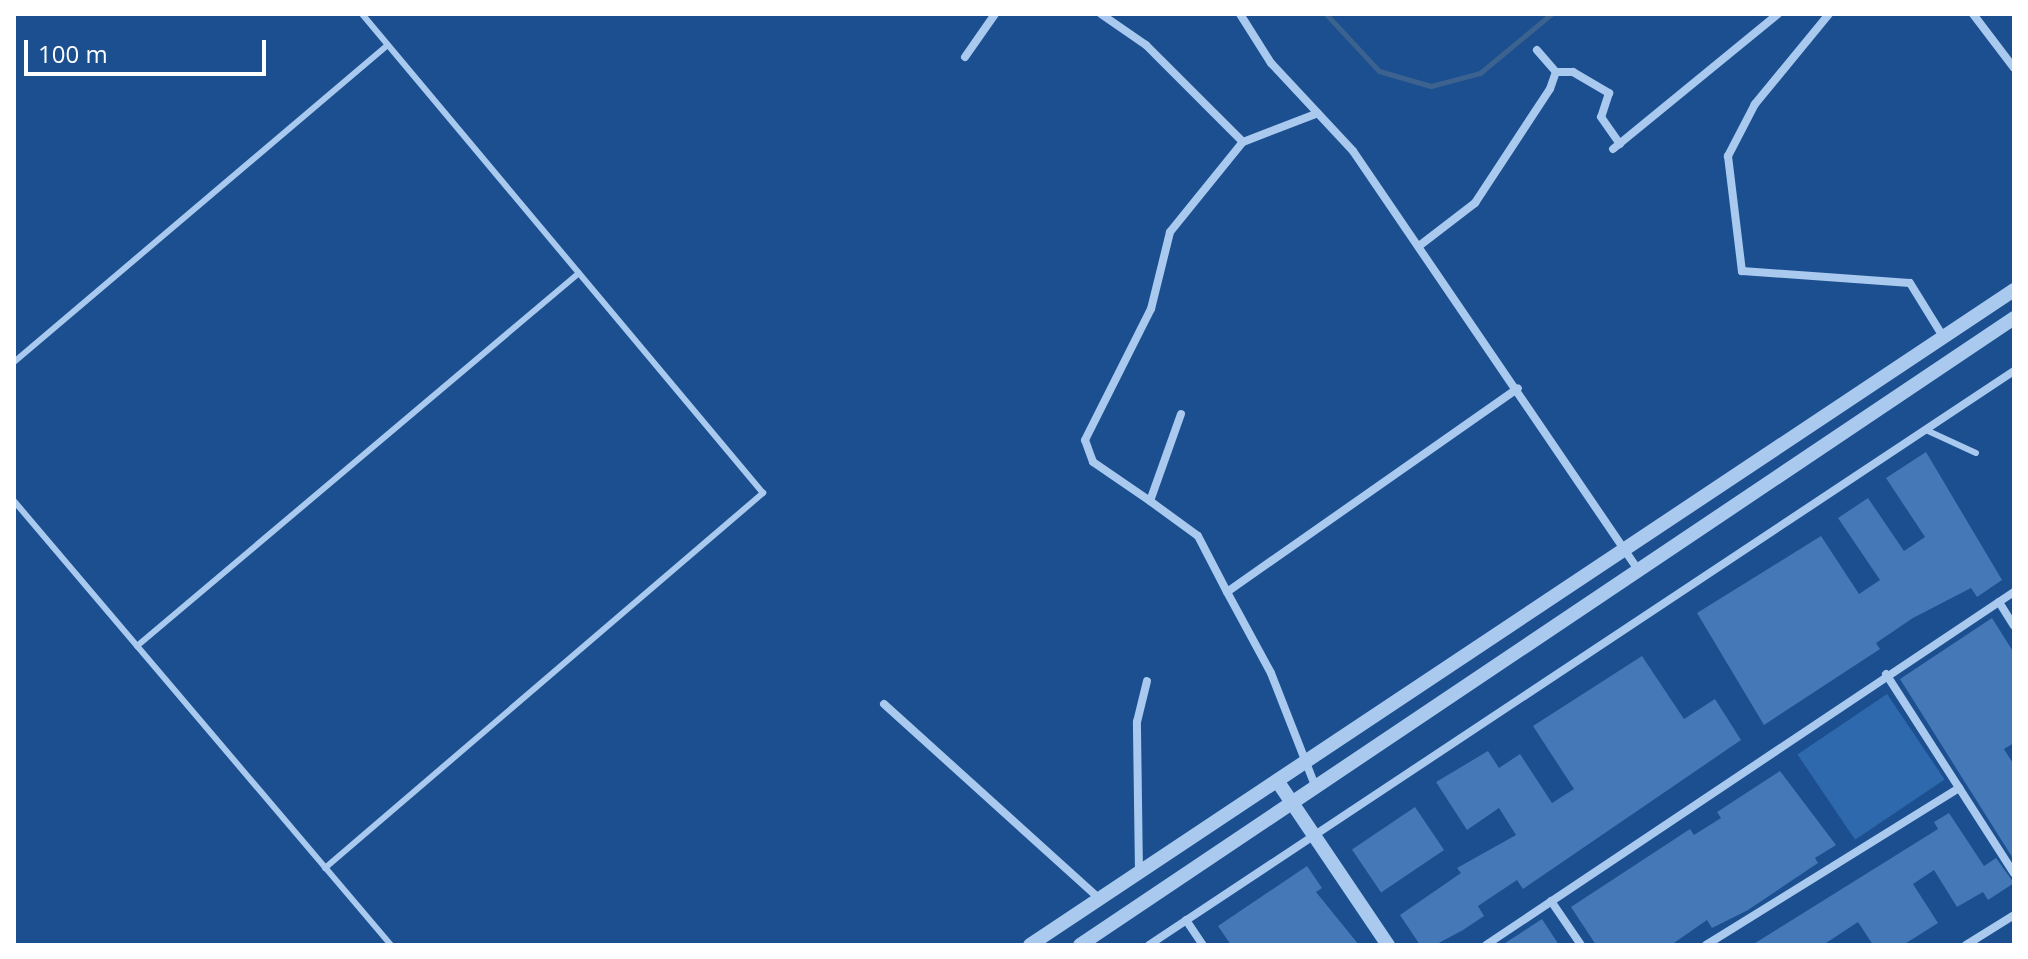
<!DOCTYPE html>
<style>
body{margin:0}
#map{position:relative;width:2028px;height:959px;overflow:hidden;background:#1b4f8f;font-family:"Open Sans",sans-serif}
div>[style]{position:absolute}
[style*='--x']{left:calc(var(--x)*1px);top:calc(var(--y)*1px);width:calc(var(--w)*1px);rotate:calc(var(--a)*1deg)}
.green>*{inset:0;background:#2e69ad;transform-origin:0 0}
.stream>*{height:5px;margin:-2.5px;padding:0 2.5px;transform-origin:2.5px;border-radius:2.5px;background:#3c6290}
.building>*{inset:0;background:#4478b7;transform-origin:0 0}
.service>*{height:6px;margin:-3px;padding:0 3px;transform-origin:3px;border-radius:3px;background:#a9c9ee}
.minor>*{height:8px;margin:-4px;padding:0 4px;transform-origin:4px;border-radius:4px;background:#a9c9ee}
.tertiary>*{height:14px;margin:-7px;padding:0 7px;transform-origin:7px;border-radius:7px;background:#a9c9ee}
span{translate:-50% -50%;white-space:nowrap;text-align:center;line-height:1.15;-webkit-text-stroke:6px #1b4f8f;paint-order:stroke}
.frame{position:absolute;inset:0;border:16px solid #fff;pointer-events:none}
.scale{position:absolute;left:24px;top:40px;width:242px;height:36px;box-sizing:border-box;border:4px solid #fff;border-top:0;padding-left:10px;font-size:24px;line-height:28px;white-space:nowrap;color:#fff;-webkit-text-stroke:6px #1b4f8f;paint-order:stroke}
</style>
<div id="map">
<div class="green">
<i style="left:1887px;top:694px;width:103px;height:108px;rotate:56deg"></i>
</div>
<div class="stream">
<i style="--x:1326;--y:14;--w:78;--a:47.1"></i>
<i style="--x:1379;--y:71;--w:54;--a:16.1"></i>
<i style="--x:1431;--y:86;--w:51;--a:-14.9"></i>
<i style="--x:1480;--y:73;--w:92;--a:-39.7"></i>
</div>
<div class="building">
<i style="clip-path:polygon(1926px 452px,2002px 580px,1977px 597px,1971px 588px,1913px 618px,1876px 643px,1880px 649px,1764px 725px,1697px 613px,1821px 536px,1859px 594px,1880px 580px,1838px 518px,1868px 498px,1904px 551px,1925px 537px,1886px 478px)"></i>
<i style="clip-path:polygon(1992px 618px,2014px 653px,2014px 743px,2004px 749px,2014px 765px,2014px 860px,1900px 679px)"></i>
<i style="clip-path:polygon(1642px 656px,1684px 719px,1715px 699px,1741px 740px,1523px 889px,1517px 880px,1478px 906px,1484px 916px,1463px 930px,1435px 945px,1420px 945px,1400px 915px,1461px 873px,1457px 868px,1516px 835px,1499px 808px,1467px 830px,1436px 782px,1488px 751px,1499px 768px,1520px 754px,1552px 803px,1574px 789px,1533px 726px)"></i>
<i style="clip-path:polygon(1780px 771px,1836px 845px,1815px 858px,1818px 863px,1748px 910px,1712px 928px,1707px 920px,1671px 945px,1596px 945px,1571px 907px,1690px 829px,1694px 835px,1721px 818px,1717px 812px)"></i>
<i style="left:1415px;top:807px;width:52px;height:76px;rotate:56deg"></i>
<i style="clip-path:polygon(1949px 813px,1984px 866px,1996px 858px,2014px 883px,1988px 900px,1983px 892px,1957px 907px,1934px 870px,1913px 884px,1938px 923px,1903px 945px,1873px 945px,1858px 922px,1823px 945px,1752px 945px,1938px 829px,1934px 822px)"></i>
<i style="clip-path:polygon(1307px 866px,1322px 888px,1316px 892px,1359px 945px,1231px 945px,1218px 926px)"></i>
<i style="clip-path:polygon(1542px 919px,1559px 945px,1502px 945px)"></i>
</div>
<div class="service">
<i style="--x:14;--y:362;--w:490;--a:-40.3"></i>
<i style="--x:1926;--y:430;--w:55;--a:24.7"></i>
<i style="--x:14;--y:501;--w:582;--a:49.67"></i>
<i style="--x:137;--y:646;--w:578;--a:-40.16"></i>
<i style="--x:325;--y:868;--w:577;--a:-40.57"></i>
<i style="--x:763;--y:493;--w:625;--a:-129.93"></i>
</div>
<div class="minor">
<i style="--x:1101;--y:14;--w:55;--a:34.6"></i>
<i style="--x:1146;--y:45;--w:137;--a:45"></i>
<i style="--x:1243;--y:142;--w:80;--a:-21.1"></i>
<i style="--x:1240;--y:14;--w:58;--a:57.7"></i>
<i style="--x:1271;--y:63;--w:120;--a:47"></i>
<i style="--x:1353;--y:151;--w:508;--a:55.75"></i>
<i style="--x:1829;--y:14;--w:117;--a:129.4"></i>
<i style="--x:1755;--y:104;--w:59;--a:117.4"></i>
<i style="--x:1728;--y:156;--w:116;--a:83.1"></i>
<i style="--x:1742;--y:271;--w:168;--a:4.1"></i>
<i style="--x:1910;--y:283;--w:65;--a:58.3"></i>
<i style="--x:1973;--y:14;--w:68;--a:52.8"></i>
<i style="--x:965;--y:57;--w:52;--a:-55.1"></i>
<i style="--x:1556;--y:72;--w:17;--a:0"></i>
<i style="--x:1573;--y:72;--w:42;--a:30.3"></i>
<i style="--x:1609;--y:93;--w:25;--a:108"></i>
<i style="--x:1601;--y:117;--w:33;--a:55"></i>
<i style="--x:1613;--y:149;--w:213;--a:-39.3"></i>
<i style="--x:1419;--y:246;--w:71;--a:-37.5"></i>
<i style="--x:1475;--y:203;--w:136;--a:-56.7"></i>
<i style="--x:1550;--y:89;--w:18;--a:-71"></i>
<i style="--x:1556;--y:72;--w:29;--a:-131"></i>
<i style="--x:1181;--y:414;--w:92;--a:109.6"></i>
<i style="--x:1150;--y:501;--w:59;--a:36.1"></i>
<i style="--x:1198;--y:536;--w:63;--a:62.6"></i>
<i style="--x:1150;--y:501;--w:69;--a:-145.6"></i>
<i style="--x:1093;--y:462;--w:23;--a:-110"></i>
<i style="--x:1085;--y:440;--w:147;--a:-63.3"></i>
<i style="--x:1151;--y:309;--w:79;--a:-76.1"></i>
<i style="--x:1170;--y:232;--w:116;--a:-51"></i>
<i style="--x:1999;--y:602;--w:28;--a:58"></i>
<i style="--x:1886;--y:674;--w:237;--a:57.3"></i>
<i style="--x:884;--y:704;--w:291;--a:42.1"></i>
<i style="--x:1316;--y:788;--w:123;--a:-111.4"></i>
<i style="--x:1271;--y:673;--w:92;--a:-118.5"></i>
<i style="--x:1227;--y:592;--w:355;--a:-35"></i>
<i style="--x:1139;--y:873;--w:151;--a:-90.8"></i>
<i style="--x:1137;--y:722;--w:42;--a:-76.3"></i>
<i style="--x:1551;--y:901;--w:53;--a:55.7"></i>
<i style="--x:1186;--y:920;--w:30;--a:56"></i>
<i style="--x:1149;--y:945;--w:1038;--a:-33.57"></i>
<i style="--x:1486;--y:945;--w:635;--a:-33.77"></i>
<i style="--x:1706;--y:945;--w:298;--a:-31.8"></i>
<i style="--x:1966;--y:945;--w:57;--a:-32"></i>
</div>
<div class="tertiary">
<i style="--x:1278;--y:782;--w:197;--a:56"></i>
<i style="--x:1030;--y:945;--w:1182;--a:-33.65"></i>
<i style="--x:1080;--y:945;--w:1125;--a:-33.87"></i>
</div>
<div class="frame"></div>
<div class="scale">100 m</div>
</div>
